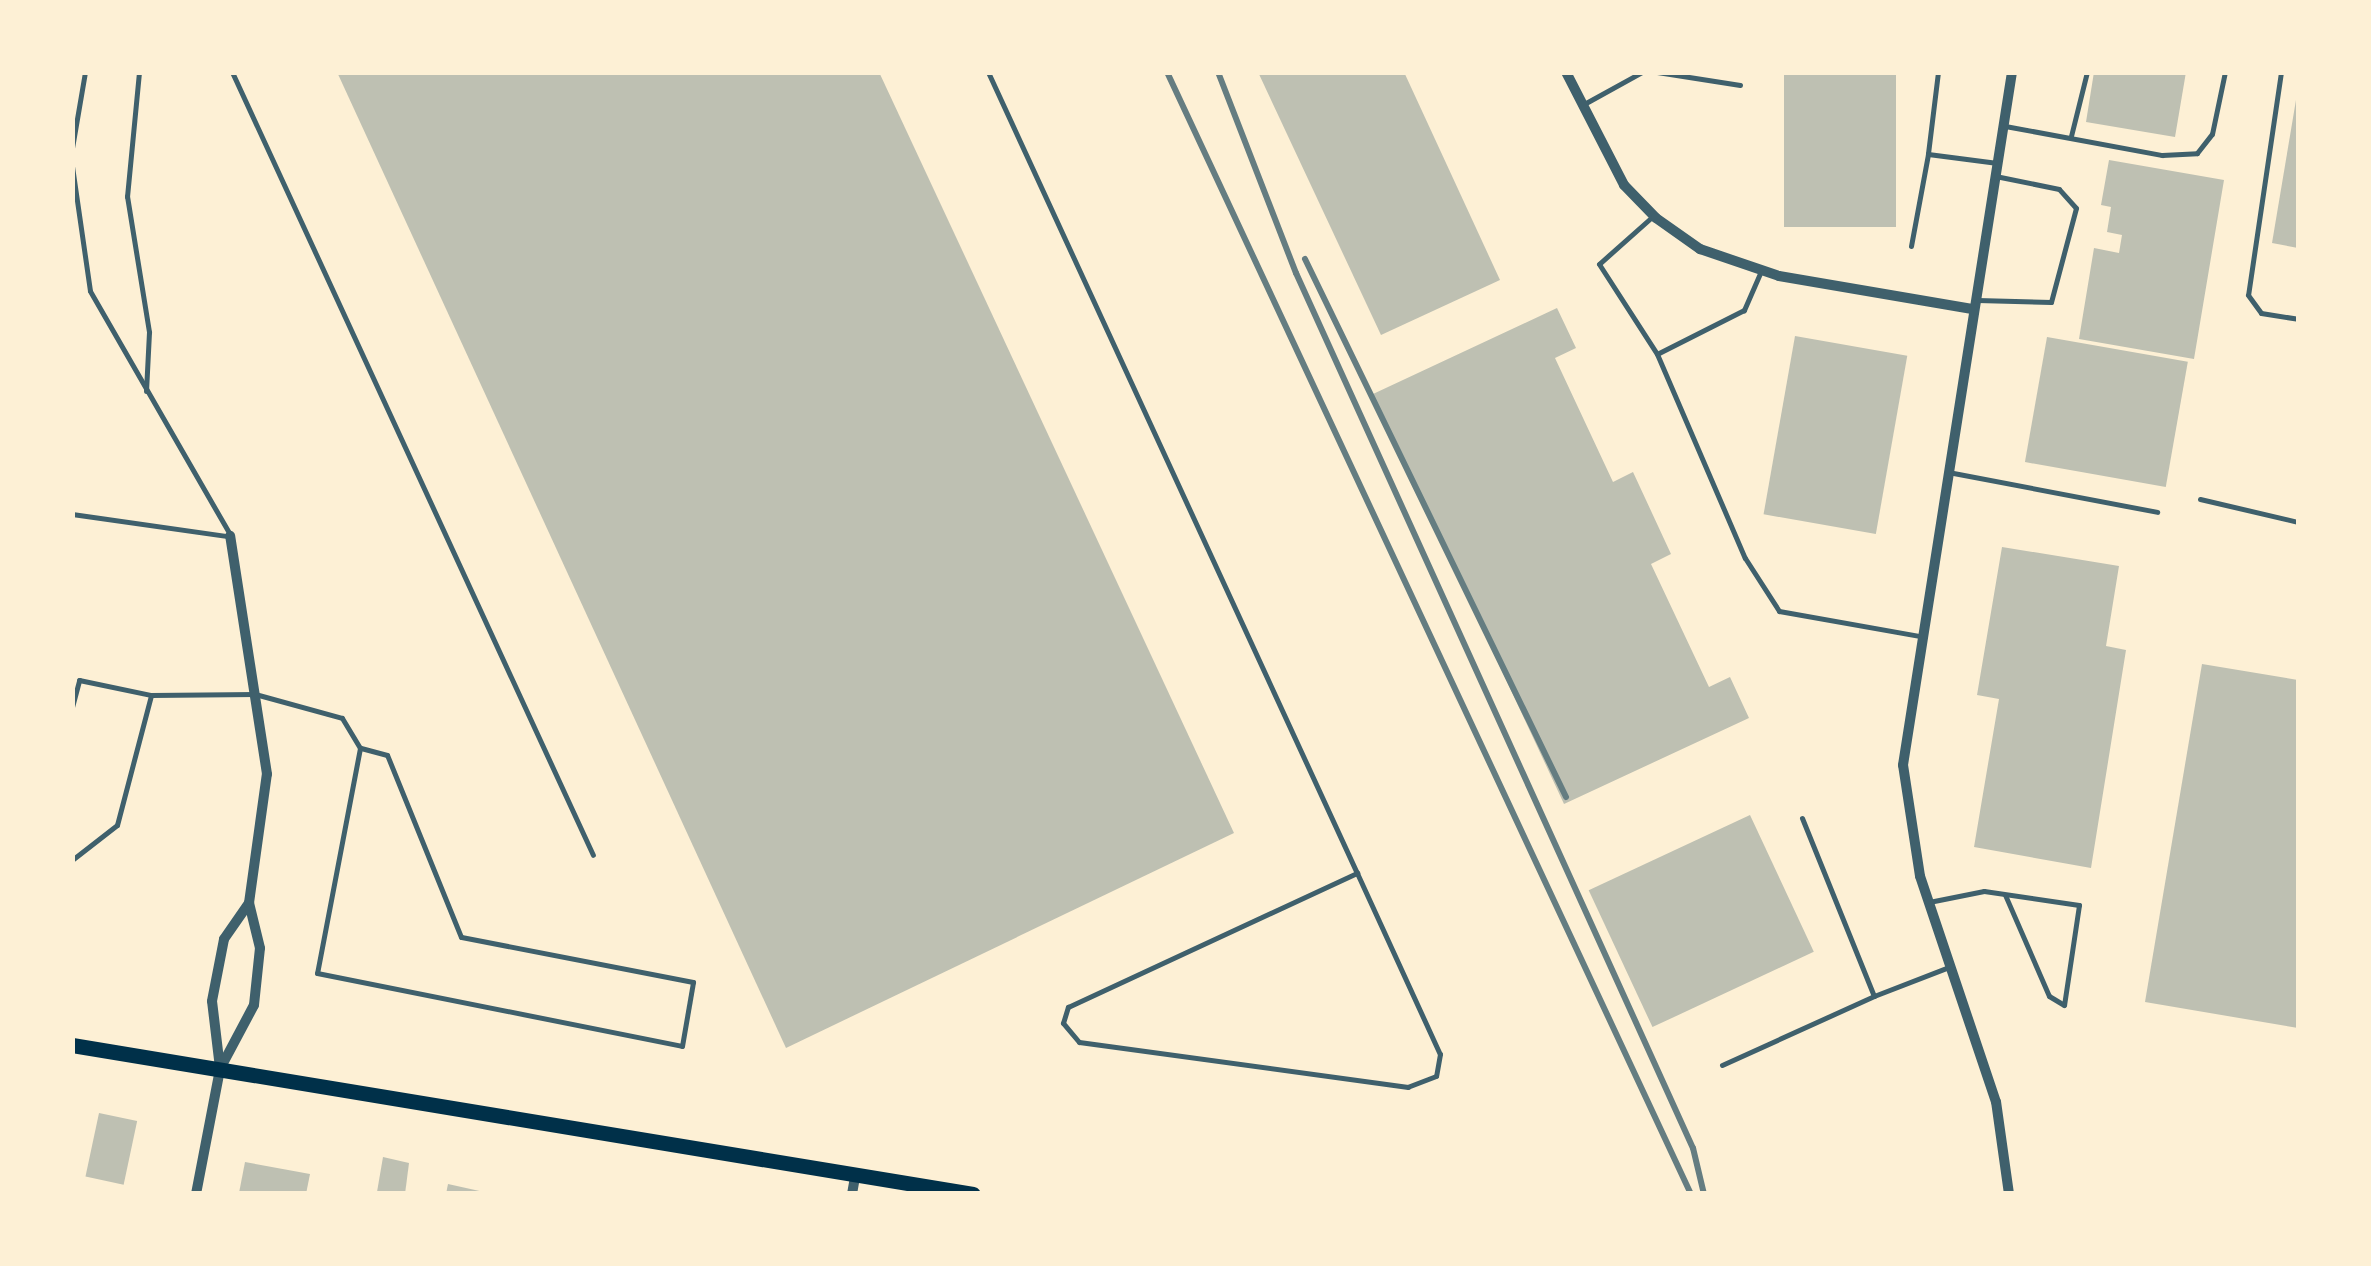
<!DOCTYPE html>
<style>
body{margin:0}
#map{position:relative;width:2371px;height:1266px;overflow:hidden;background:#fdf0d5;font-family:"IBM Plex Sans",sans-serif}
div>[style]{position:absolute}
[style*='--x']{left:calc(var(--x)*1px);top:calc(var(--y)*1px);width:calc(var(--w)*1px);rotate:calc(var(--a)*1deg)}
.building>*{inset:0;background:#bec0b2;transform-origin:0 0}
.service>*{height:5px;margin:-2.5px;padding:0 2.5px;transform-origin:2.5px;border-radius:2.5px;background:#3f606c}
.minor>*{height:10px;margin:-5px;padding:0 5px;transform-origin:5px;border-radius:5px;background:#3f606c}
.primary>*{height:15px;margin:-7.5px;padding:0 7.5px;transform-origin:7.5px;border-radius:7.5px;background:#003049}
.rail>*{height:6px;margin:-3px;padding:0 3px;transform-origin:3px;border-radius:3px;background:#657d81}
span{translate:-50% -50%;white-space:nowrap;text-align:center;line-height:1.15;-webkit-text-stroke:9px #fdf0d5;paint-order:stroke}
.frame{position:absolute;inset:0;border:75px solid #fdf0d5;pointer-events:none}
</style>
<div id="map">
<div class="building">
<i style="clip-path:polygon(337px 72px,879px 72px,1234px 833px,786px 1048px)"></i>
<i style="clip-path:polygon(1258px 72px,1404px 72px,1500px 280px,1381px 335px)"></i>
<i style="left:1784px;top:72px;width:112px;height:155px"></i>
<i style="clip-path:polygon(2094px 72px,2186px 72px,2175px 137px,2086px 122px)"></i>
<i style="clip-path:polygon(2296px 100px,2298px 101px,2298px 248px,2272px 243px)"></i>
<i style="clip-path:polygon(2109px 160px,2224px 180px,2194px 359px,2079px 339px,2094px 248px,2119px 253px,2122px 235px,2107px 232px,2111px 207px,2101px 205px)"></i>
<i style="clip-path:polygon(1557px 308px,1576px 348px,1555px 358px,1613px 482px,1633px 472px,1671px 554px,1651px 564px,1709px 687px,1730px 677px,1749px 718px,1564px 804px,1373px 394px)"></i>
<i style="left:1795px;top:336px;width:114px;height:181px;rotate:10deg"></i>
<i style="left:2047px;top:337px;width:143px;height:127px;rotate:10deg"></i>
<i style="clip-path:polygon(2002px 547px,2119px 566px,2106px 646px,2126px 650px,2091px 868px,1974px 847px,1999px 699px,1977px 695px)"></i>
<i style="clip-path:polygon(2202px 664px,2298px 680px,2298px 1028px,2145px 1002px)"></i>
<i style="left:1750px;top:815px;width:151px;height:178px;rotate:65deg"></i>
<i style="left:99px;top:1113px;width:39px;height:65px;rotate:12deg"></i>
<i style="clip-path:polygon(383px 1157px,409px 1163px,405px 1194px,377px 1192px)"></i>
<i style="clip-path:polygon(245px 1162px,310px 1174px,306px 1194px,239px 1193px)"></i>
<i style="clip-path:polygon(448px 1184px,484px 1192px,484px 1194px,446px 1194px)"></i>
</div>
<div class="service">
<i style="--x:139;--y:72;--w:125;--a:95.5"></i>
<i style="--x:127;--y:196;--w:138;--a:80.8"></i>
<i style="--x:149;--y:332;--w:59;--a:92.9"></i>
<i style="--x:232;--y:72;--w:862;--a:65.25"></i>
<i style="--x:988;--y:72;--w:882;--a:65.27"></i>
<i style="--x:1357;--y:873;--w:199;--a:65.4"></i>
<i style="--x:1440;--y:1054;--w:22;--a:100"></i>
<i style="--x:1436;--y:1076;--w:30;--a:159"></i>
<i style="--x:1408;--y:1087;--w:332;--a:-172.2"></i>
<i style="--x:1079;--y:1042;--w:25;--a:-130"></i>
<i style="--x:1063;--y:1023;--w:17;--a:-73"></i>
<i style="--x:1068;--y:1007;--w:319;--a:-24.9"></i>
<i style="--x:1657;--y:72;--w:84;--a:8.9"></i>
<i style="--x:1938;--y:72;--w:83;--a:97"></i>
<i style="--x:1928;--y:154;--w:70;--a:7.4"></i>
<i style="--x:2281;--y:72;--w:225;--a:98.4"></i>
<i style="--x:2248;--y:295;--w:22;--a:54"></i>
<i style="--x:2261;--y:313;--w:37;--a:9"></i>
<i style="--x:1584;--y:104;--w:66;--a:-28.9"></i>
<i style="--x:2005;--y:126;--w:160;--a:10.5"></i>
<i style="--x:2162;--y:155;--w:35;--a:-3"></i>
<i style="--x:2197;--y:153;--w:24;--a:-52"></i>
<i style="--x:2212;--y:134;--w:63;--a:-78.2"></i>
<i style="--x:2071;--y:136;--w:66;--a:-76"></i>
<i style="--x:72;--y:148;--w:77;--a:-80.3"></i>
<i style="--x:72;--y:166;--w:126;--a:81.8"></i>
<i style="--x:90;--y:291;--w:279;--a:60.1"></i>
<i style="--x:1653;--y:216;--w:72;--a:138.4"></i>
<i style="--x:1599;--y:264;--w:107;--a:57.2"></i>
<i style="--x:1911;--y:246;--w:94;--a:-79.5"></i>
<i style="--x:1761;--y:271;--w:43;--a:113.6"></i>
<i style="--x:1744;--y:310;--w:97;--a:153.2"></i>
<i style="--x:1657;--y:354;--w:222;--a:66.7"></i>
<i style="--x:1745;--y:558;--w:63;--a:57.3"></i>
<i style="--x:1779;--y:611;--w:142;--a:10.1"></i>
<i style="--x:1977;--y:300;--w:74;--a:1.5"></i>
<i style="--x:2051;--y:302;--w:97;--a:-75.1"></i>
<i style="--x:2076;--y:208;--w:25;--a:-132"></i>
<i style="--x:2059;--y:189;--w:65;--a:-168.5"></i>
<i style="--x:1948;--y:472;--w:213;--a:10.8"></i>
<i style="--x:2200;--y:499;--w:101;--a:13.2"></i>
<i style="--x:72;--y:514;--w:157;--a:8.1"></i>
<i style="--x:72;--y:707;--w:28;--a:-75"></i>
<i style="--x:79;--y:680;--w:74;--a:11.8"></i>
<i style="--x:1802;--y:818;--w:192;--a:68"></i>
<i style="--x:1874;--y:996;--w:80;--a:-21.1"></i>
<i style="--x:72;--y:860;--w:57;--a:-37.9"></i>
<i style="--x:117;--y:825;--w:134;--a:-75.3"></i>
<i style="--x:151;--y:695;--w:104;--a:-0.6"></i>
<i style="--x:255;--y:694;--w:90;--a:15.4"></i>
<i style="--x:342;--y:718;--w:35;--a:59"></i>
<i style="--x:360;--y:748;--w:229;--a:100.8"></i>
<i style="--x:317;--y:973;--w:372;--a:11.3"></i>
<i style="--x:682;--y:1046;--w:65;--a:-80.2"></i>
<i style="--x:693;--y:982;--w:236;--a:-169"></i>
<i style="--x:461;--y:937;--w:196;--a:-112.1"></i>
<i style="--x:387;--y:755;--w:28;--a:-165"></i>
<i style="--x:1929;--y:902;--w:56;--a:-11.3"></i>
<i style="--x:1984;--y:891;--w:96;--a:8.4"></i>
<i style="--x:2079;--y:905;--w:101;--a:98.5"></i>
<i style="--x:2064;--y:1005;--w:17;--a:-149"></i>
<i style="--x:2049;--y:996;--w:110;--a:-113.5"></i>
<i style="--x:1722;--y:1065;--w:167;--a:-24.4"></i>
</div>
<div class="minor">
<i style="--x:1566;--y:72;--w:127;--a:62.8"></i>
<i style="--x:1624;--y:185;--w:46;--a:45.9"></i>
<i style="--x:1656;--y:218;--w:54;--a:35.2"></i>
<i style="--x:1700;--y:249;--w:83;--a:18.9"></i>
<i style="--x:1779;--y:276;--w:196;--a:9.7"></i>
<i style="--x:220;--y:1068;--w:67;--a:-96.8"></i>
<i style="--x:212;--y:1001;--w:63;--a:-79"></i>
<i style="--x:224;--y:939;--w:44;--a:-55.2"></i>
<i style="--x:196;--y:1194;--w:127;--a:-79.1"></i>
<i style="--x:220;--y:1069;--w:72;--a:-62"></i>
<i style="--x:254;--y:1005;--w:57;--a:-84"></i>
<i style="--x:260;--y:948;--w:46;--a:-103.7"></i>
<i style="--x:249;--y:903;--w:130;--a:-82.1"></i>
<i style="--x:267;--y:774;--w:241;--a:-98.8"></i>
<i style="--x:852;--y:1194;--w:17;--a:-80"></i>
<i style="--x:2009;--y:1194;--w:93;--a:-98"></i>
<i style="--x:1996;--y:1102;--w:238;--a:-108.6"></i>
<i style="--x:1920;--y:876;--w:112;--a:-98.7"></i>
<i style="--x:1903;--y:765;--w:702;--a:-81.06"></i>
</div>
<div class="primary">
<i style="--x:72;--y:1045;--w:913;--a:9.39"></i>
</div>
<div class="rail">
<i style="--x:1167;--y:72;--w:1238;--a:64.97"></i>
<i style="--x:1218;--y:72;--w:216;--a:68.8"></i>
<i style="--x:1296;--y:273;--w:961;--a:65.6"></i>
<i style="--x:1693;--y:1148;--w:47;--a:76.6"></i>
<i style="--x:1305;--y:259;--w:598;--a:64.12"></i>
</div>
<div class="frame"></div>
</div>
